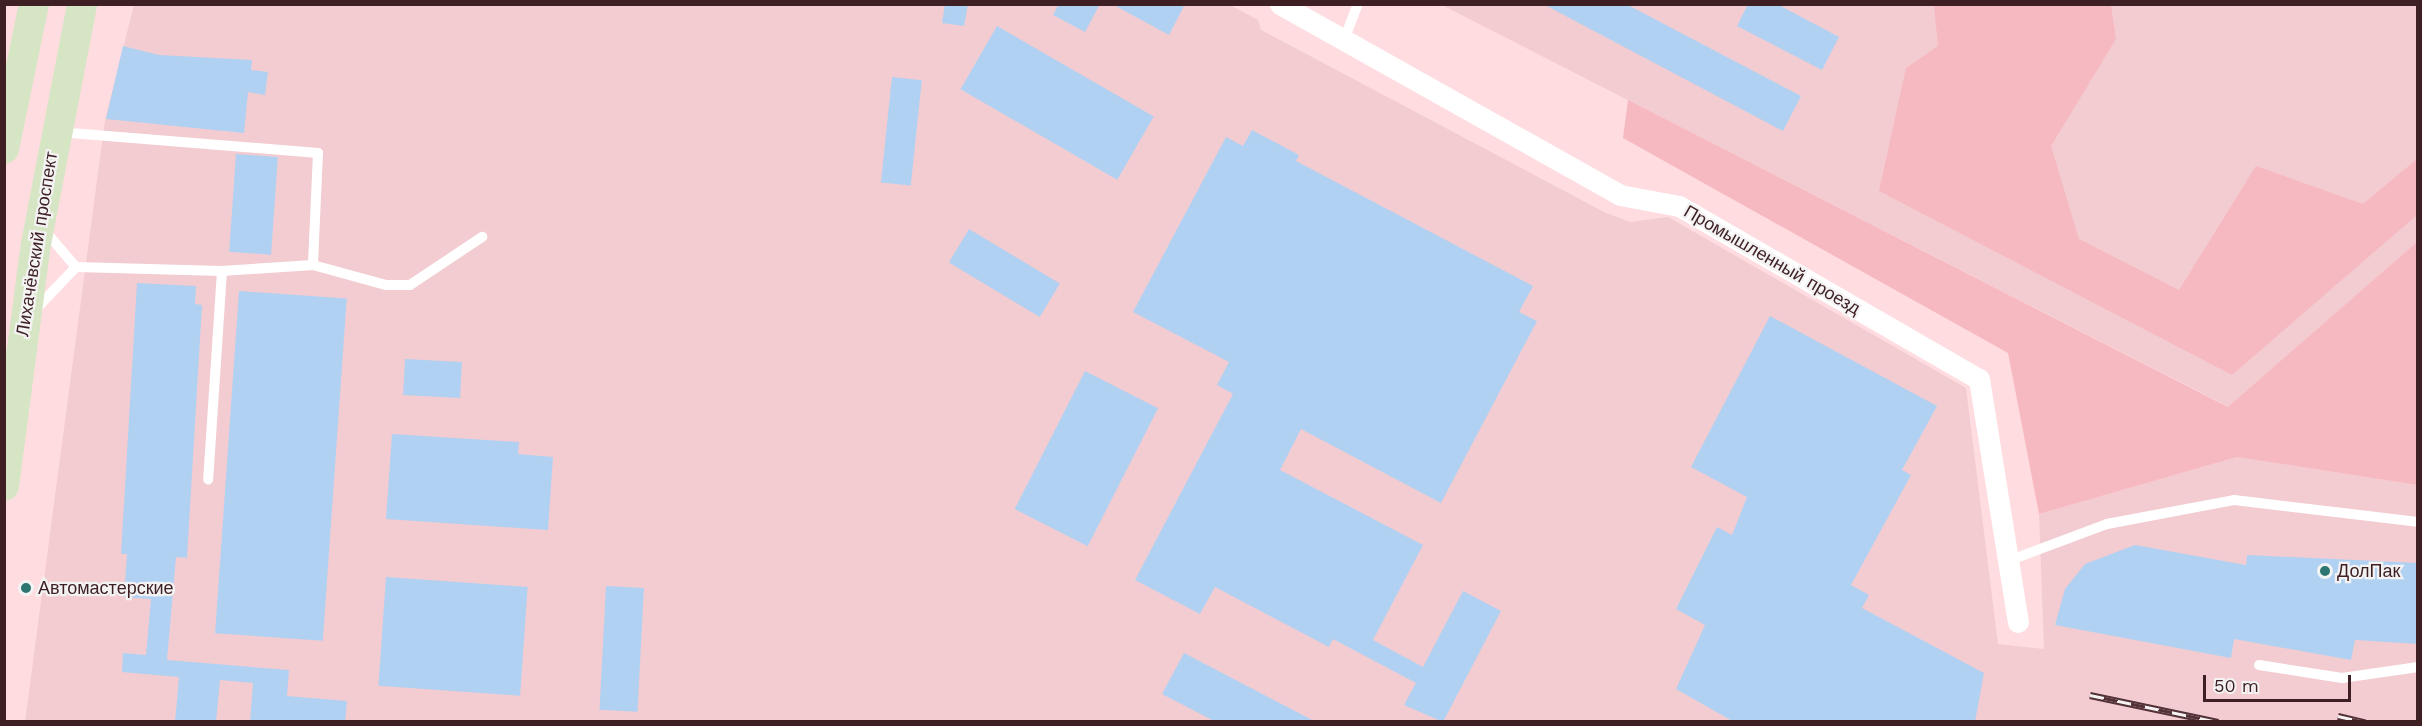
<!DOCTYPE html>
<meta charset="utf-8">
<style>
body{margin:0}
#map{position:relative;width:2422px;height:726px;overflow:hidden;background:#ffdce0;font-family:"Work Sans",sans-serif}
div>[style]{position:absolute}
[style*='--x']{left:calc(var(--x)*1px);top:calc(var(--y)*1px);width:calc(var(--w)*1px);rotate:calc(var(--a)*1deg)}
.built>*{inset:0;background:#f2ccd0}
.green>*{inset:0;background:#f7b9c1}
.building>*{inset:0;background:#b1d1f3;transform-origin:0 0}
.lane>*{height:10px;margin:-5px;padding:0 5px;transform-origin:5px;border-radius:5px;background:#fff}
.street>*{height:21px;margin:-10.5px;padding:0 10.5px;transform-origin:10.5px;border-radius:10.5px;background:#fff}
.secondary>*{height:30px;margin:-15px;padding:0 15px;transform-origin:15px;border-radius:15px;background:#d6e5c3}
.rail>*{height:7px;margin-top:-3.5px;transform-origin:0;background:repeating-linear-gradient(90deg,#f3f3f3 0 14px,#523237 0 28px);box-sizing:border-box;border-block:2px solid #523237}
.dots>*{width:16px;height:16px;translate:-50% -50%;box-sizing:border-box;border:3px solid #f3f3f3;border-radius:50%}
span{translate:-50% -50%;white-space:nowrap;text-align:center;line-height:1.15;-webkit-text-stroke:4.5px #f3f3f3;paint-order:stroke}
.street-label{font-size:18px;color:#3e1f24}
.poi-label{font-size:18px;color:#3e1f24}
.left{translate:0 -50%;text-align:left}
.frame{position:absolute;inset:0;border:6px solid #3e1f24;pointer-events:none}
.scale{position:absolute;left:2203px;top:675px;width:148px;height:27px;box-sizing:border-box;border:3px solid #3e1f24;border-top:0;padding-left:8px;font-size:18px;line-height:21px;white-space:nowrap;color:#3e1f24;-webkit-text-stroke:4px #f3f3f3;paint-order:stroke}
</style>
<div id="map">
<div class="built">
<i style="clip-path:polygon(134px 5px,1230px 5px,1258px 20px,1261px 30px,1604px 212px,1630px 222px,1668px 217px,1966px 388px,1998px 644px,2044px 649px,2039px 514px,2237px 457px,2417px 485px,2417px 721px,25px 722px,105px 120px)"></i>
<i style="clip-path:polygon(1442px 5px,2417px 5px,2417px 242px,2229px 407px)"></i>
</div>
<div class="green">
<i style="clip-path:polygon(1934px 5px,2111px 5px,2116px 39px,2051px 146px,2079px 239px,2179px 290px,2256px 166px,2363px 204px,2417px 159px,2417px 215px,2232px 375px,1879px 191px,1906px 68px,1938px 46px)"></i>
<i style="clip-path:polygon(1628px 100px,2228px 407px,2417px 242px,2417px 485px,2237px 457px,2039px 514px,2008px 353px,1623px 138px)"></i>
</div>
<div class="building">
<i style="clip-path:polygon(945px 4px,968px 4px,964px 26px,942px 23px)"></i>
<i style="clip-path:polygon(1059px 4px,1100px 4px,1085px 32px,1053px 15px)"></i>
<i style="clip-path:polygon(1112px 4px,1185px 4px,1169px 35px)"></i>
<i style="clip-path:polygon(1543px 4px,1626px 4px,1801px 96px,1783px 131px)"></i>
<i style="clip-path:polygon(1748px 4px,1777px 4px,1839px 37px,1822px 70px,1737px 26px)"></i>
<i style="left:997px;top:26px;width:181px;height:73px;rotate:30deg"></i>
<i style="clip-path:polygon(123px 46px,159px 55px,252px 60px,251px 70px,268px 72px,265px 95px,248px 92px,244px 133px,106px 119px)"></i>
<i style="left:892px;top:77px;width:30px;height:106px;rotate:6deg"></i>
<i style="clip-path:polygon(1252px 130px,1299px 155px,1296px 161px,1533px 286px,1519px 312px,1537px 321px,1441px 503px,1301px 429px,1280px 470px,1423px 545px,1373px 640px,1423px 667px,1463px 591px,1501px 611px,1443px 722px,1404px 705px,1416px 683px,1333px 639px,1329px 647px,1215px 587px,1200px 614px,1135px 580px,1233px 394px,1217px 385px,1229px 362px,1133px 312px,1226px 137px,1243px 146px)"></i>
<i style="left:236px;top:154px;width:42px;height:98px;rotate:4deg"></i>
<i style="left:969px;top:229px;width:106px;height:39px;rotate:31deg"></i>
<i style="clip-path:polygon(137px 283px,196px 286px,195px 304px,202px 305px,187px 558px,176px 557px,167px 660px,289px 670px,287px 696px,347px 701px,345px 722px,250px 722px,253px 683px,220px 680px,216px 722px,175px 722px,179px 677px,122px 672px,123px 653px,146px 655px,151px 599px,124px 597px,127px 554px,121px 554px)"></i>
<i style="left:239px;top:291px;width:108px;height:343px;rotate:4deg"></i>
<i style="clip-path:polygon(1770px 316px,1937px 406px,1902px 470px,1911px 475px,1851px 585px,1869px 595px,1862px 608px,1984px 673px,1975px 722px,1734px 722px,1676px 689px,1705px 625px,1676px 609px,1717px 527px,1732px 535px,1747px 497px,1691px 467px)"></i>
<i style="left:405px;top:359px;width:57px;height:36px;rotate:3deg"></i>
<i style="left:1085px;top:371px;width:82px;height:155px;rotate:27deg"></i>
<i style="clip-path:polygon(392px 434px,519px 442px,518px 454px,553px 457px,548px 530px,386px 519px)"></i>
<i style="clip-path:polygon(2135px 545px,2246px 565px,2247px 555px,2418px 563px,2418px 644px,2355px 640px,2351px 660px,2234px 639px,2231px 658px,2055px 625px,2065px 589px,2085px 564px)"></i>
<i style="left:386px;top:577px;width:142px;height:109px;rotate:4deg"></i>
<i style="left:606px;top:586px;width:38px;height:124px;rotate:3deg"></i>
<i style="clip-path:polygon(1184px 653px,1316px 722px,1216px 722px,1162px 694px)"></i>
</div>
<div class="lane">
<i style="--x:1344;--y:40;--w:39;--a:-69"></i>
<i style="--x:58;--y:132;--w:261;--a:4.6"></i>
<i style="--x:318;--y:153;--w:112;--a:92.6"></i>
<i style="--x:313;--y:265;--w:76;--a:15.3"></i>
<i style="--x:386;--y:285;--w:24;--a:0"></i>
<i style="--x:410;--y:285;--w:87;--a:-33.7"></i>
<i style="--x:45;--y:231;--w:48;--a:49.3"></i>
<i style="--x:222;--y:271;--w:91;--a:-3.8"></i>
<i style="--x:36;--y:309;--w:58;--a:-46.4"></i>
<i style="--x:76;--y:267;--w:146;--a:1.6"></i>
<i style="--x:222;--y:271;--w:209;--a:93.8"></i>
<i style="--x:2008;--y:561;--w:106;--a:-20.5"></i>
<i style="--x:2107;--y:524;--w:129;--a:-10.7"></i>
<i style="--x:2234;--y:500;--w:185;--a:6.8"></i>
<i style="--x:2259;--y:665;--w:84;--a:8.9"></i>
<i style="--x:2342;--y:678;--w:77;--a:-8.2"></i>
</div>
<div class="street">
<i style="--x:1280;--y:4;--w:390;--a:29.3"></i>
<i style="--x:1620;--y:195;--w:60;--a:10.6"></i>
<i style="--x:1679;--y:206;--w:346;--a:30"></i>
<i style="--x:1979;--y:379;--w:246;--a:80.9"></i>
</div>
<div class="secondary">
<i style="--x:4;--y:149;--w:148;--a:-78.3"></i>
<i style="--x:4;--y:486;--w:244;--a:-82.5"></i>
<i style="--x:36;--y:244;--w:244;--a:-79.1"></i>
</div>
<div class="rail">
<i style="--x:2090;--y:695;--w:131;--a:11.9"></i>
<i style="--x:2338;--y:716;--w:28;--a:13"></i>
</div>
<div class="dots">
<i style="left:2325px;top:571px;background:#2c7571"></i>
<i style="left:26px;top:588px;background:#2c7571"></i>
</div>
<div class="street-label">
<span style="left:37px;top:244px;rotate:-81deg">Лихачёвский проспект</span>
<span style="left:1772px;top:260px;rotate:30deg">Промышленный проезд</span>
</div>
<div class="poi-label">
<span class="left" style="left:2337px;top:571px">ДолПак</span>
<span class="left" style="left:38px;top:588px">Автомастерские</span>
</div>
<div class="frame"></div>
<div class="scale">50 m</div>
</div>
